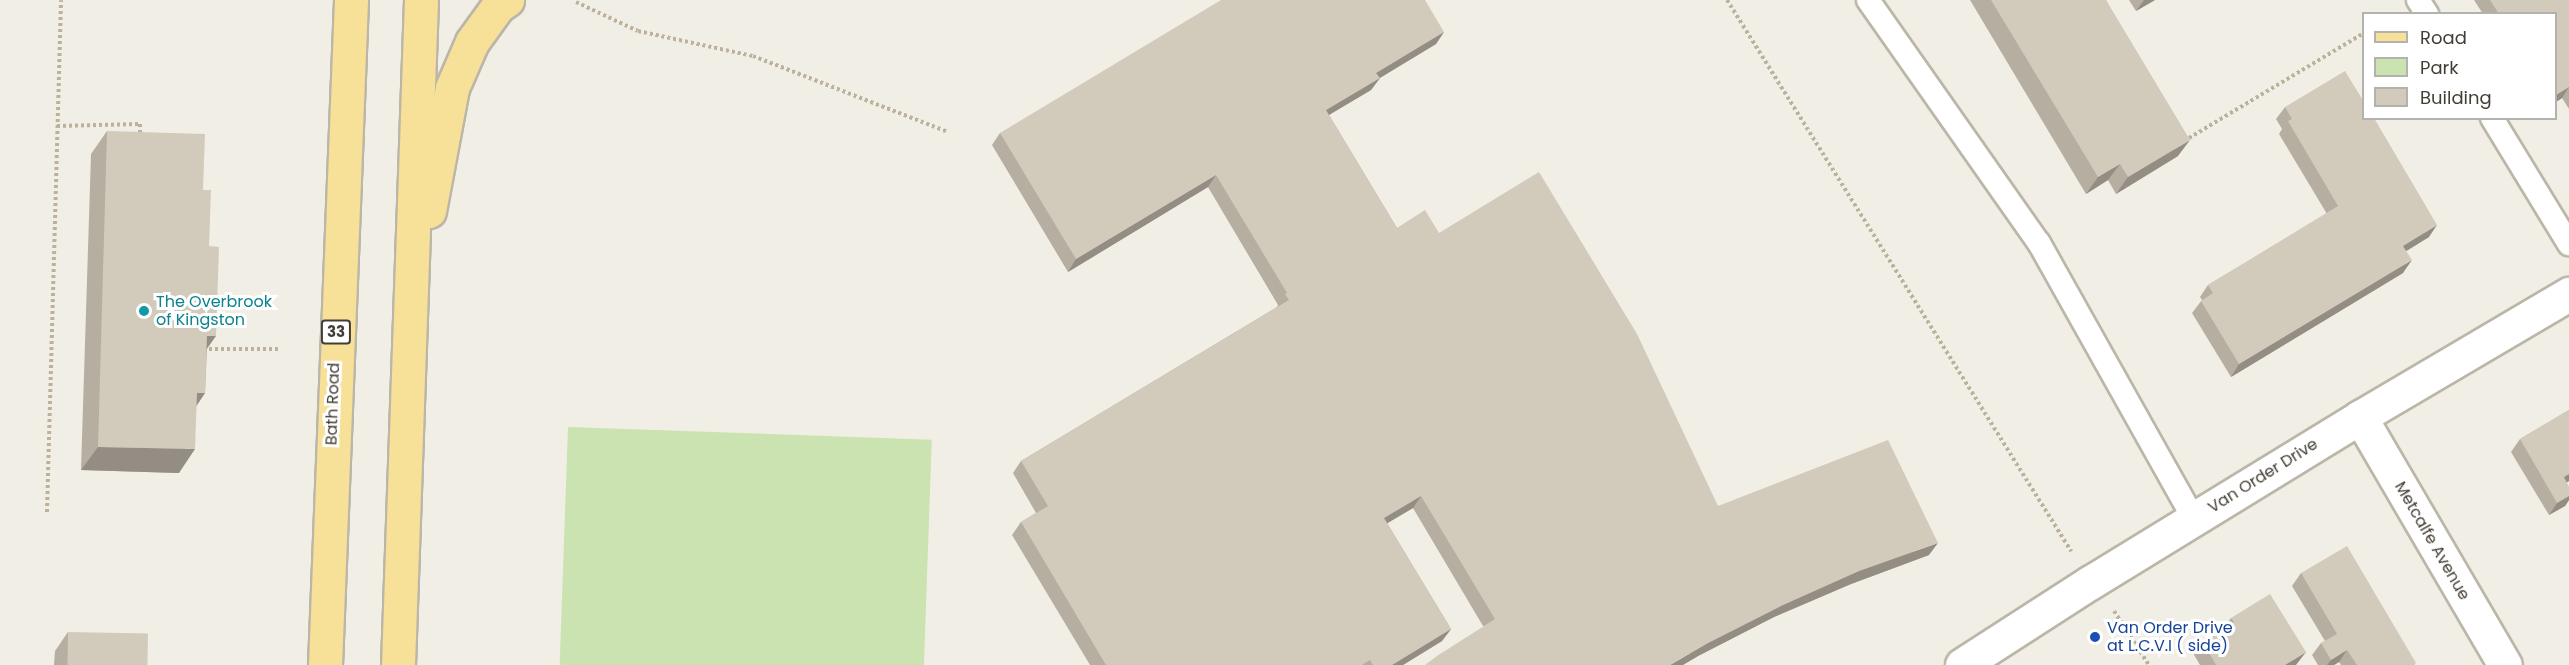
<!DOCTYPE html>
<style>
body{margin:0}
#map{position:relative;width:2569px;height:665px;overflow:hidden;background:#f1eee5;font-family:Poppins,sans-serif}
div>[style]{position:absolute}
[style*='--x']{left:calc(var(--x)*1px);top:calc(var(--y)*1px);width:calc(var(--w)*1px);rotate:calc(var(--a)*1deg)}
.green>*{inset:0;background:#cae3b0;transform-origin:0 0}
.path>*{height:4px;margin-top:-2px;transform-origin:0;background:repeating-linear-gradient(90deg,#bcb29b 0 3px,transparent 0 6px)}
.roads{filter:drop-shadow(2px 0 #bcb6a8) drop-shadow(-2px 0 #bcb6a8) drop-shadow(0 2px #bcb6a8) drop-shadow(0 -2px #bcb6a8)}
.lane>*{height:22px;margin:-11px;padding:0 11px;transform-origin:11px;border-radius:11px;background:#fff}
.street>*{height:33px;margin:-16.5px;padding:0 16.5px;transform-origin:16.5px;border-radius:16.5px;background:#fff}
.primary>*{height:33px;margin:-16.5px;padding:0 16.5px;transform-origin:16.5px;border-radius:16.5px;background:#f7e098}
.wall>*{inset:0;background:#b5aea1}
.shaded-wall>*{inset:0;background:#938d83}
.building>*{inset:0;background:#d2cabb;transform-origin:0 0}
.dots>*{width:16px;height:16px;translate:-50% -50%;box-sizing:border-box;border:3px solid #fff;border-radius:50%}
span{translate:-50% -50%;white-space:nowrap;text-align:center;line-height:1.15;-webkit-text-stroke:6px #fff;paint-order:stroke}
.shield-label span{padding:2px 4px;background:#fff;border:2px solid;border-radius:4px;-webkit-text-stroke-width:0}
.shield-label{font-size:15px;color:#433e35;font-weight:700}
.culture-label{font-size:16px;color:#0d838f}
.left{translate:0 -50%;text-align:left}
.street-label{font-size:16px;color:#433e35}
.transit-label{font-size:16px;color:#164399}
.legend{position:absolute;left:2362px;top:12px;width:195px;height:108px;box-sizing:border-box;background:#fff;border:2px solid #b4b2ae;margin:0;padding:8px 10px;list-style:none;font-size:18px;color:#433e35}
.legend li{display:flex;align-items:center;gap:12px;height:30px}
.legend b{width:30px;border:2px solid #b4b2ae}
</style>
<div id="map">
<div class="green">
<i style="left:568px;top:427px;width:364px;height:238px;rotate:2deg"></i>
</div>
<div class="path">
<i style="--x:1727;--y:0;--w:650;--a:58.02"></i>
<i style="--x:576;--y:2;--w:68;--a:25.1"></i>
<i style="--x:638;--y:31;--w:118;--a:12.3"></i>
<i style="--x:753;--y:56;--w:209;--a:21.3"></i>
<i style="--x:57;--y:126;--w:83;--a:-1.4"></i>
<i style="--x:140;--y:124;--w:11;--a:90"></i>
<i style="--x:2189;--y:138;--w:204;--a:-31"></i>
<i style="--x:209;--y:349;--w:70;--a:0"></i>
<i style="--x:47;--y:512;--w:512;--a:-88.43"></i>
<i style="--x:2114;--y:611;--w:64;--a:57.1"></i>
</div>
<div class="roads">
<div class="lane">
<i style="--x:1868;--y:0;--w:297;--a:54.9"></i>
<i style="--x:2039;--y:243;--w:317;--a:60.7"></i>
<i style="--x:2418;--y:0;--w:17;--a:57"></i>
<i style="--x:2492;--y:118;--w:148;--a:58.6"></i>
</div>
<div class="street">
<i style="--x:2360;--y:417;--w:287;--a:59.7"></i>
<i style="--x:1962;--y:665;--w:153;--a:-32.8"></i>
<i style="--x:2091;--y:582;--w:316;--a:-31.5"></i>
<i style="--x:2360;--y:417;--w:243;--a:-30.5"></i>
</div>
<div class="primary">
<i style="--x:429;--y:211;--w:125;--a:-79.4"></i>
<i style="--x:452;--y:88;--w:50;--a:-66.5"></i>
<i style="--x:472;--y:42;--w:44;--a:-54.2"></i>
<i style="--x:498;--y:6;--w:11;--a:-34"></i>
<i style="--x:325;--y:665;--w:666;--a:-87.76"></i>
<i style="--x:398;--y:665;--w:665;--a:-88.02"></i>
</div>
</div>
<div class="wall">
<i style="clip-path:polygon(1970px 0,2106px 0,2178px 156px,2116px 194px,2108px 180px,2086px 194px)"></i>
<i style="clip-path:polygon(2129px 0,2155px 0,2136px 11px)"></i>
<i style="clip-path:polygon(2474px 0,2569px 0,2569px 109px,2562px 98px,2556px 102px,2556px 14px,2483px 14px)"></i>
<i style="clip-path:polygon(1444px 32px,1436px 44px,1380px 78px,1371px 90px,1329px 115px,1397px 228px,1439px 233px,1718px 506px,1929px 555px,1851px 584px,1774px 617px,1700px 655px,1483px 626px,1413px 508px,1387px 523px,1451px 629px,1442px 641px,1403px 665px,1090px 665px,1012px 535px,1021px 522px,1036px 513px,1013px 473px,1021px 461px,1277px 307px,1278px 305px,1208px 187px,1068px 272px,992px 145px,1000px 133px)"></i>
<i style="clip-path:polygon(2285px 107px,2429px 237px,2406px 251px,2403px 273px,2231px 377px,2192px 313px,2202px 300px,2200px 297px,2208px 285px,2327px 214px,2279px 134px,2282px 129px,2276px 119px)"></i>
<i style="clip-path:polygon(107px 131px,203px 190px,207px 349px,205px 393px,196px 406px,179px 473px,81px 470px,91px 154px)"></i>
<i style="clip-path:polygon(2569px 410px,2569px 481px,2566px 482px,2569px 487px,2569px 500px,2565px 506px,2549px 515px,2511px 452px,2520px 439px)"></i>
<i style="clip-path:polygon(2301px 573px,2415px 665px,2341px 665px,2339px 662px,2334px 665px,2318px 665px,2312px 655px,2321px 643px,2325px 641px,2292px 586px)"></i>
<i style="clip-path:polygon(2231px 618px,2296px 665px,2200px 665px,2193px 653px,2202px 641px,2224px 627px)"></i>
<i style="clip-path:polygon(68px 632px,147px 665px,54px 665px,55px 651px)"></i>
</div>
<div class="shaded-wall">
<i style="clip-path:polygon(2144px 0,2155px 0,2136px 11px)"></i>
<i style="clip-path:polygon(1444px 32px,1436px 44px,1368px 85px,1376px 73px)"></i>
<i style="clip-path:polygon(1380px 78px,1371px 90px,1317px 122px,1326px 110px)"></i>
<i style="clip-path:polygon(2569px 87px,2562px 98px,2556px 102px,2556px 95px)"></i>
<i style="clip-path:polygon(2190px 140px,2178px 156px,2116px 194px,2128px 177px)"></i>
<i style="clip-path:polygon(2120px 164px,2108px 180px,2086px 194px,2098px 177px)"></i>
<i style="clip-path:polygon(1216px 175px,1208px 187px,1068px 272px,1076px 259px)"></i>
<i style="clip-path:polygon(2437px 225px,2429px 237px,2395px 258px,2403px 246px)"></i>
<i style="clip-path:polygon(2412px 260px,2403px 273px,2231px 377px,2239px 364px)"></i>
<i style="clip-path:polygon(207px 336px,216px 336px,199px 360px)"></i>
<i style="clip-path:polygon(197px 393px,205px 393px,189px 417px)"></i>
<i style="clip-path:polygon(98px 447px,195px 449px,179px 473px,81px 470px)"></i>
<i style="clip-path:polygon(2569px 474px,2569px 481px,2555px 490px,2564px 477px)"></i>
<i style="clip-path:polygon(1421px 496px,1413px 508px,1376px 530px,1384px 518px)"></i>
<i style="clip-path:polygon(2569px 496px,2569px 500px,2565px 506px,2549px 515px,2557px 503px)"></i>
<i style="clip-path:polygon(1938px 543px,1929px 555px,1851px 584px,1774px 617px,1700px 655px,1683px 665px,1670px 665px,1708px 643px,1783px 605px,1859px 571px)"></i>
<i style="clip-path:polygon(1451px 629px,1442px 641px,1403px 665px,1392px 665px)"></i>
<i style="clip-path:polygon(2347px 650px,2339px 662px,2334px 665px,2327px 665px,2331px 660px)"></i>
<i style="clip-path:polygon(2306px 652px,2296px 665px,2285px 665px)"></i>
</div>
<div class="building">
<i style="clip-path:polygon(1221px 0,1425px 0,1444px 32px,1376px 73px,1380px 78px,1326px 110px,1397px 228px,1425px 210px,1439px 233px,1539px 172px,1637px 334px,1718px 506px,1888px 440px,1938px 543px,1859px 571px,1783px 605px,1708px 643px,1670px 665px,1425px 665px,1437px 656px,1495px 619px,1421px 496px,1384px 518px,1451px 629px,1392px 665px,1373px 665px,1370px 660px,1362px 665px,1106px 665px,1021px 522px,1048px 506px,1021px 461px,1289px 300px,1285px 294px,1287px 293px,1216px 175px,1076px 259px,1000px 133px)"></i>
<i style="clip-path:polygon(1991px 0,2106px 0,2190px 140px,2128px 177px,2120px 164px,2098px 177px)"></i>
<i style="clip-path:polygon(2490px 0,2569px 0,2569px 87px,2556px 95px,2556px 14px,2499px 14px)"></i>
<i style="clip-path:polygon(2345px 71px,2364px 102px,2364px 118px,2374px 118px,2437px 225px,2403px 246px,2412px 260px,2239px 364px,2201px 301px,2213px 293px,2208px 285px,2338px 206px,2288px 121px,2292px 119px,2285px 107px)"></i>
<i style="clip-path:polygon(107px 131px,205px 134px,203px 190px,211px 190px,209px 246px,219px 247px,216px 336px,207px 336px,205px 393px,197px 393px,195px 449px,98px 447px)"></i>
<i style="clip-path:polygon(2569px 410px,2569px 474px,2564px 477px,2569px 487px,2569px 496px,2557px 503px,2520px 439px)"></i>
<i style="clip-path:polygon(2347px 546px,2416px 663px,2413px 665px,2357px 665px,2347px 650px,2331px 660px,2321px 643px,2337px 634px,2301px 573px)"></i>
<i style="clip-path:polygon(2270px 594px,2306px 652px,2285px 665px,2216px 665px,2202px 641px,2234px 622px,2231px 618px)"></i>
<i style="left:68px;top:632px;width:80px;height:33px;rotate:1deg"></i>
</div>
<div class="dots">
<i style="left:144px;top:311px;background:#0f9aa8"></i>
<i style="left:2095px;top:637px;background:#1a4fb4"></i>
</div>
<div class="shield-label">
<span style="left:336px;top:332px">33</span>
</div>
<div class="culture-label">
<span class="left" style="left:156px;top:311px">The Overbrook<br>of Kingston</span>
</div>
<div class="street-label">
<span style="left:333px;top:404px;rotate:-88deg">Bath Road</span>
<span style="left:2263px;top:476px;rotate:-32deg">Van Order Drive</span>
<span style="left:2432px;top:541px;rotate:60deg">Metcalfe Avenue</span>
</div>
<div class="transit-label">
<span class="left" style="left:2107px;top:637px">Van Order Drive<br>at L.C.V.I ( side)</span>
</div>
<ul class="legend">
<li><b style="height:8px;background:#f7e098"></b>Road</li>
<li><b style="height:16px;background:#cae3b0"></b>Park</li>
<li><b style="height:16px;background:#d2cabb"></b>Building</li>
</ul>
</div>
